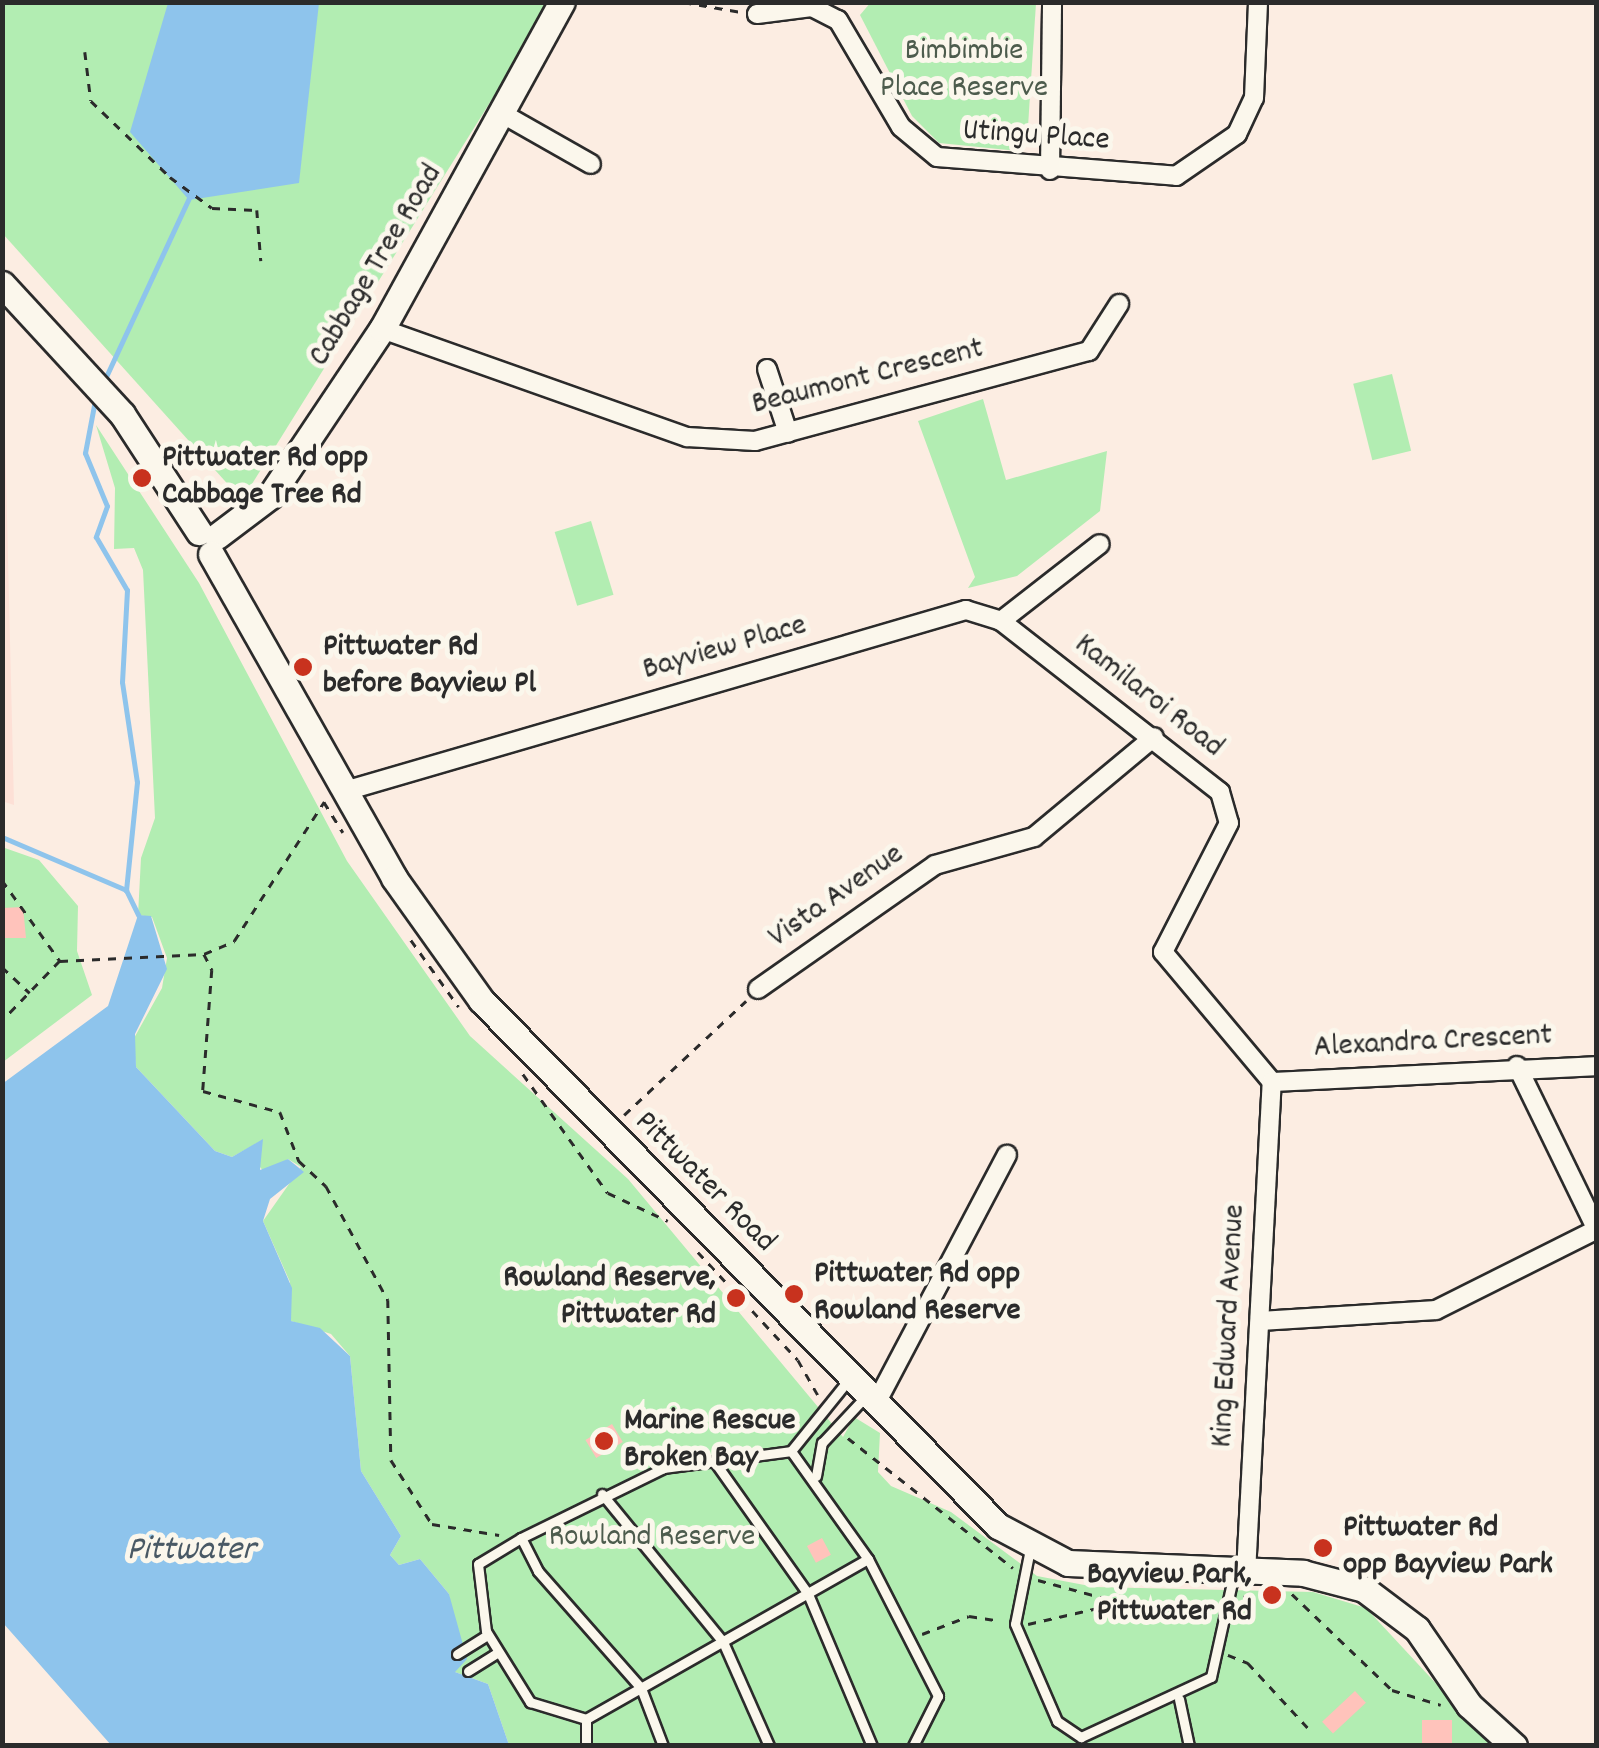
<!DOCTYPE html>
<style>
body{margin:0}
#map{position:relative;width:1599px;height:1748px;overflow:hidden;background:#fcede2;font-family:Dekko,sans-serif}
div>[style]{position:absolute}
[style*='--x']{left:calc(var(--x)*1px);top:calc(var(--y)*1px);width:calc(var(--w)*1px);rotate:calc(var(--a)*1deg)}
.built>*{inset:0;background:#fde0d6}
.green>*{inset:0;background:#b2edb2;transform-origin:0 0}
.water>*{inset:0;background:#8ec4ec}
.stream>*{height:5px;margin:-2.5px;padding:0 2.5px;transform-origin:2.5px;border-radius:2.5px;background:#8ec4ec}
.building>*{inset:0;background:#ffc3bb;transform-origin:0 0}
.path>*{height:2.5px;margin-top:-1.25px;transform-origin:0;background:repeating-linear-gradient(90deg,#2b2b2b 0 8px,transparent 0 16px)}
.roads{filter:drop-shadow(2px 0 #2b2b2b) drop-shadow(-2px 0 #2b2b2b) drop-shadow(0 2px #2b2b2b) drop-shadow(0 -2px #2b2b2b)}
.lane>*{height:9px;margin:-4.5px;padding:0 4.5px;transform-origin:4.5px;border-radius:4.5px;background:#fbf7ec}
.street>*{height:18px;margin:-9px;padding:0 9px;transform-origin:9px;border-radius:9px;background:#fbf7ec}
.secondary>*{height:25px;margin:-12.5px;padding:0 12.5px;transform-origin:12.5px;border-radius:12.5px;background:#fbf7ec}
.dots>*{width:28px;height:28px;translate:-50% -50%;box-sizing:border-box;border:5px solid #fbf7ec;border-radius:50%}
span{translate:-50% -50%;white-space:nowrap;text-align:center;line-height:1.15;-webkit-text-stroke:10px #fbf7ec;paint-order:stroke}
.park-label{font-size:32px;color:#4d5c4d}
.street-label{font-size:32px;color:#2b2b2b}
.poi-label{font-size:32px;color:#2b2b2b;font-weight:700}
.left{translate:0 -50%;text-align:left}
.right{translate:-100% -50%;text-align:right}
.water-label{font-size:35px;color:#495965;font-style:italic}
.frame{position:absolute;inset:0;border:5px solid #2b2b2b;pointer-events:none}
</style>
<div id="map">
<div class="built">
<i style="clip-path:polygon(2px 354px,3px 354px,14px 805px,2px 801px)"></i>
</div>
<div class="green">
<i style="clip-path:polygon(871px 2px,1036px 3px,1027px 142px,1018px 151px,939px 143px,912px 116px,860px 15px)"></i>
<i style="clip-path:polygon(2px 3px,552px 3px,242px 500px,3px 234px)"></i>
<i style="left:1392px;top:374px;width:79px;height:40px;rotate:76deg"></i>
<i style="clip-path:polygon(983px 399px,1006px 480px,1107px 451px,1100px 511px,1017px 576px,968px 588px,975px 577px,918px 421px)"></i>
<i style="clip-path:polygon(96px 425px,199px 583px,347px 861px,470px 1036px,628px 1179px,843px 1437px,854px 1417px,880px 1433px,878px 1472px,891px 1486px,951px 1512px,1037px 1576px,1095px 1587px,1313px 1592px,1366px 1608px,1493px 1745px,509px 1745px,488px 1684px,455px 1672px,449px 1594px,420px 1559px,399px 1565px,390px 1555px,401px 1536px,361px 1471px,350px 1356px,331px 1334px,291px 1321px,290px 1282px,263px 1221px,301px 1167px,288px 1159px,265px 1173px,255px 1161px,259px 1142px,232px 1157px,215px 1151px,136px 1067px,133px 1040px,162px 988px,167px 958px,152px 917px,138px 915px,141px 858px,155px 818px,143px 570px,134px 548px,114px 549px,115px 488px)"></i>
<i style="left:591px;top:521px;width:77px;height:38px;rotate:73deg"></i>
<i style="clip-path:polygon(2px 847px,39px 860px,78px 906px,77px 951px,92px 995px,3px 1062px)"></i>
</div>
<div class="water">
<i style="clip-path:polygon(168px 3px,319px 3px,299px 183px,189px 200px,130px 132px)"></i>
<i style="clip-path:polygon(138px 915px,151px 916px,167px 969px,135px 1034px,136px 1067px,215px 1151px,232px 1157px,263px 1139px,260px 1170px,288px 1159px,304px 1172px,270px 1199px,263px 1221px,292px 1288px,291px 1321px,320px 1328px,350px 1356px,361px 1471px,401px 1536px,390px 1555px,399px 1565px,420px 1559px,449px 1594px,467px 1659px,455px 1672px,488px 1684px,509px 1745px,111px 1745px,3px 1623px,2px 1084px,108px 1006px)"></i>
</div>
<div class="stream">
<i style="--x:104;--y:381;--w:204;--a:-65.1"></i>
<i style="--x:95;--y:400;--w:54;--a:100.7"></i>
<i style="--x:85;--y:453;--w:57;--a:67.5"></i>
<i style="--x:107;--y:506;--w:33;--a:110"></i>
<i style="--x:96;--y:537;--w:61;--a:59.7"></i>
<i style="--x:127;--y:590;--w:92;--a:93.1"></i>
<i style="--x:122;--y:682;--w:101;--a:81.5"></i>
<i style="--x:137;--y:782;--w:109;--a:95.8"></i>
<i style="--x:126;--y:890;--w:28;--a:64"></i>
<i style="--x:2;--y:837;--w:135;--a:23.1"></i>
</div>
<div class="building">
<i style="clip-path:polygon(23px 907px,26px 938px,2px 938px,2px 908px)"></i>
<i style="left:612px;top:1424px;width:21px;height:31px;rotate:59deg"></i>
<i style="left:822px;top:1538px;width:19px;height:17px;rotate:62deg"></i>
<i style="left:1355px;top:1691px;width:16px;height:45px;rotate:47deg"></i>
<i style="left:1422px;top:1720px;width:30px;height:26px"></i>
</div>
<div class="path">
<i style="--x:683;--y:2;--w:59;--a:9.8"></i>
<i style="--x:85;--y:52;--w:49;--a:83"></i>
<i style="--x:91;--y:101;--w:110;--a:43.9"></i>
<i style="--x:170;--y:177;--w:52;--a:36.4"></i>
<i style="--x:212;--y:208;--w:45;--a:2.5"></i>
<i style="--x:257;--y:210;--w:51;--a:85.5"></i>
<i style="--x:2;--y:880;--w:100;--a:54.4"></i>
<i style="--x:60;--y:961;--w:83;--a:134"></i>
<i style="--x:411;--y:940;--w:82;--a:54.4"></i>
<i style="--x:204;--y:954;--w:18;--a:63"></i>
<i style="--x:212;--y:970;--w:121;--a:94.3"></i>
<i style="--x:203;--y:1091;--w:80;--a:15.3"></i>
<i style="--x:280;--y:1112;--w:53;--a:68.8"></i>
<i style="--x:299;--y:1161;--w:37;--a:43"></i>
<i style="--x:326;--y:1186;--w:130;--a:61.5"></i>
<i style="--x:388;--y:1300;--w:160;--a:88.9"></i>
<i style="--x:391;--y:1460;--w:76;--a:57.4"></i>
<i style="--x:432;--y:1524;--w:68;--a:9.3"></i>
<i style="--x:60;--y:961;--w:144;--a:-2.8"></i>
<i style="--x:204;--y:954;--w:33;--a:-23"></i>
<i style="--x:234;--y:941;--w:166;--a:-57.1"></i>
<i style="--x:324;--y:802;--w:36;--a:58"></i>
<i style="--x:2;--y:967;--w:38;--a:43"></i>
<i style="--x:523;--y:1074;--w:146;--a:54.5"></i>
<i style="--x:608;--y:1193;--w:66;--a:25"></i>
<i style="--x:624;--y:1115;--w:167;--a:-43.1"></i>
<i style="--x:698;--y:1252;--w:147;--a:47.2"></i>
<i style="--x:798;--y:1360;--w:40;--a:60.3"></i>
<i style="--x:848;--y:1438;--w:210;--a:38.2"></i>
<i style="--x:1038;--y:1580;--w:103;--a:15.3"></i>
<i style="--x:1137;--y:1607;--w:79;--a:-4.3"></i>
<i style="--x:1292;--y:1594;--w:139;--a:43.8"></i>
<i style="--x:1392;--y:1690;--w:51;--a:17"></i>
<i style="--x:1243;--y:1597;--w:22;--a:-10"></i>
<i style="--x:1028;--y:1624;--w:85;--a:-12.9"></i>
<i style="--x:922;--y:1634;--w:50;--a:-21"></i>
<i style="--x:969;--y:1616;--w:31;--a:9"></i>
<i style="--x:1228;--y:1655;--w:22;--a:22"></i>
<i style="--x:1248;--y:1663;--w:88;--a:47.3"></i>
</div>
<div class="roads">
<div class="lane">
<i style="--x:791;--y:1451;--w:133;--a:54.5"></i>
<i style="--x:868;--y:1559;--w:154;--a:62.9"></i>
<i style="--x:938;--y:1696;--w:56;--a:116.6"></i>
<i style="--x:714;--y:1461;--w:163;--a:54.7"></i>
<i style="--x:808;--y:1594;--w:165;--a:67.2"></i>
<i style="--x:816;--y:1476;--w:34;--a:-80"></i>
<i style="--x:822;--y:1443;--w:63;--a:-46.9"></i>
<i style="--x:602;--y:1494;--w:191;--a:50.7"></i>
<i style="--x:723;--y:1642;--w:114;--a:66.1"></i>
<i style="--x:521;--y:1538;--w:50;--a:148.8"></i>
<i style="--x:478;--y:1564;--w:67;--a:83.2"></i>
<i style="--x:486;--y:1631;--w:84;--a:58.2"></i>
<i style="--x:530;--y:1702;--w:59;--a:16.9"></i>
<i style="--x:1030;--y:1549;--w:76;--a:101.3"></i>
<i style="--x:1015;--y:1624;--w:106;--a:66.6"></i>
<i style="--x:1057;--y:1721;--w:29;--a:34"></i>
<i style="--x:1081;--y:1737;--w:143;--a:-24.8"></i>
<i style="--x:1211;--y:1677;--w:107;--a:-77.5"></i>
<i style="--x:457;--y:1654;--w:36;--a:-32"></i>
<i style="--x:468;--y:1671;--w:34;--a:-32"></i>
<i style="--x:1179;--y:1699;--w:48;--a:78"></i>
<i style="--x:586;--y:1746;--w:27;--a:-90"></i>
<i style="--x:586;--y:1719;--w:324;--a:-29.6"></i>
<i style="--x:663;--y:1746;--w:62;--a:-110.8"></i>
<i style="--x:641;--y:1688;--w:156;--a:-131.4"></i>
<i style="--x:538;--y:1571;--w:37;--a:-117"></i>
<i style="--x:521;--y:1538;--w:159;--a:-26.1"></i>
<i style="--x:664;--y:1468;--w:128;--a:-7.6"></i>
<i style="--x:791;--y:1451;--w:94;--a:-51.1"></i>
</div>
<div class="street">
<i style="--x:757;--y:14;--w:55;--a:-7.3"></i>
<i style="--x:812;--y:7;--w:29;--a:27"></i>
<i style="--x:838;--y:20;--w:124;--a:59.5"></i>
<i style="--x:901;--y:127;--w:47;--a:39.8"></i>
<i style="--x:937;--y:157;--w:240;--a:4.5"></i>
<i style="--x:1176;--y:176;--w:74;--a:-34.5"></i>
<i style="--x:1237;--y:134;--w:40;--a:-65"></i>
<i style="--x:1254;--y:98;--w:96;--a:-87.6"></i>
<i style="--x:503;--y:114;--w:101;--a:29.6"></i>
<i style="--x:1050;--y:170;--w:168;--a:-89.3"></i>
<i style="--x:382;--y:329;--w:324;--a:19.5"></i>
<i style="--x:687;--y:437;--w:68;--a:3.4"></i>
<i style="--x:755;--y:441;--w:346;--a:-15.1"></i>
<i style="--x:1089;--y:351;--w:56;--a:-57.4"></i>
<i style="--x:767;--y:369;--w:67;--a:71.8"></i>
<i style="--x:1001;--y:621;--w:278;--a:38"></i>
<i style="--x:1220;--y:792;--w:32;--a:74"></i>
<i style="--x:1229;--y:823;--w:145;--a:117.1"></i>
<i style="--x:1163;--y:952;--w:170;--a:50"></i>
<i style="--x:345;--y:791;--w:647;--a:-16.25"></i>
<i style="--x:966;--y:610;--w:37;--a:17"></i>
<i style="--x:1001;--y:621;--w:125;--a:-37.9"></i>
<i style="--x:758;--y:989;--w:216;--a:-35"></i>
<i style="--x:935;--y:865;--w:103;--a:-15.8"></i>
<i style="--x:1034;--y:837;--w:156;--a:-39.8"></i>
<i style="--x:1517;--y:1066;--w:180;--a:64"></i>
<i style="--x:1272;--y:1082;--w:324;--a:-2.8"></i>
<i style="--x:1261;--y:1321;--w:175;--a:-3.6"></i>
<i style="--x:1436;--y:1310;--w:179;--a:-26.6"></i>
<i style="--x:875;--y:1405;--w:283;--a:-62.2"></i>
<i style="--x:1246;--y:1573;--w:492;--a:-87"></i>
</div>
<div class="secondary">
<i style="--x:2;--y:284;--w:177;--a:47.3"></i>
<i style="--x:122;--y:414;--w:141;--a:56.9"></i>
<i style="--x:217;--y:536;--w:66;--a:-37"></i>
<i style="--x:270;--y:496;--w:201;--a:-56.2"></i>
<i style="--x:382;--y:329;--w:373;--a:-61.2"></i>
<i style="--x:211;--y:554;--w:372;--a:60.5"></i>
<i style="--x:394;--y:878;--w:150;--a:54.5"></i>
<i style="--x:481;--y:1000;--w:738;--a:45.49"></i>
<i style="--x:998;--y:1526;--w:79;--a:27.9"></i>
<i style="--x:1068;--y:1563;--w:235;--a:2.4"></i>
<i style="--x:1303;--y:1573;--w:63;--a:14.7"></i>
<i style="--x:1364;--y:1589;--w:66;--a:37"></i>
<i style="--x:1417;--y:1629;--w:92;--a:55.6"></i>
<i style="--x:1469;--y:1705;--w:61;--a:42.3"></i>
</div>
</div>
<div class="dots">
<i style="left:142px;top:478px;background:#c8321e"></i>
<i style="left:303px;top:667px;background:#c8321e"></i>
<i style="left:794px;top:1294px;background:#c8321e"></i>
<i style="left:736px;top:1298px;background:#c8321e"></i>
<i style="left:604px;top:1441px;background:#c8321e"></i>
<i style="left:1323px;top:1548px;background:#c8321e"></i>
<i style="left:1272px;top:1595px;background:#c8321e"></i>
</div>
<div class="park-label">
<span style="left:964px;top:71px">Bimbimbie<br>Place Reserve</span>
<span style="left:652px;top:1538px">Rowland Reserve</span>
</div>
<div class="street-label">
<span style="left:1036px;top:137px;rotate:4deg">Utingu Place</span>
<span style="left:377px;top:266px;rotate:-59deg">Cabbage Tree Road</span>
<span style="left:868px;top:378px;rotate:-14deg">Beaumont Crescent</span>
<span style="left:725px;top:649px;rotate:-16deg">Bayview Place</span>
<span style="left:1148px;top:697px;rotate:38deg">Kamilaroi Road</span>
<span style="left:837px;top:897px;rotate:-35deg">Vista Avenue</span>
<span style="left:1433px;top:1043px;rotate:-3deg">Alexandra Crescent</span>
<span style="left:704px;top:1183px;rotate:45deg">Pittwater Road</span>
<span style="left:1230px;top:1326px;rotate:-87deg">King Edward Avenue</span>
</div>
<div class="poi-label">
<span class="left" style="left:162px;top:478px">Pittwater Rd opp<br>Cabbage Tree Rd</span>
<span class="left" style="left:323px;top:667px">Pittwater Rd<br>before Bayview Pl</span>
<span class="left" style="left:814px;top:1294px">Pittwater Rd opp<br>Rowland Reserve</span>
<span class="right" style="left:716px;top:1298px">Rowland Reserve,<br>Pittwater Rd</span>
<span class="left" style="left:624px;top:1441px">Marine Rescue<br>Broken Bay</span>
<span class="left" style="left:1343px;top:1548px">Pittwater Rd<br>opp Bayview Park</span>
<span class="right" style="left:1252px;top:1595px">Bayview Park,<br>Pittwater Rd</span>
</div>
<div class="water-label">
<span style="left:191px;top:1551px">Pittwater</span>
</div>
<div class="frame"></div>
</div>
